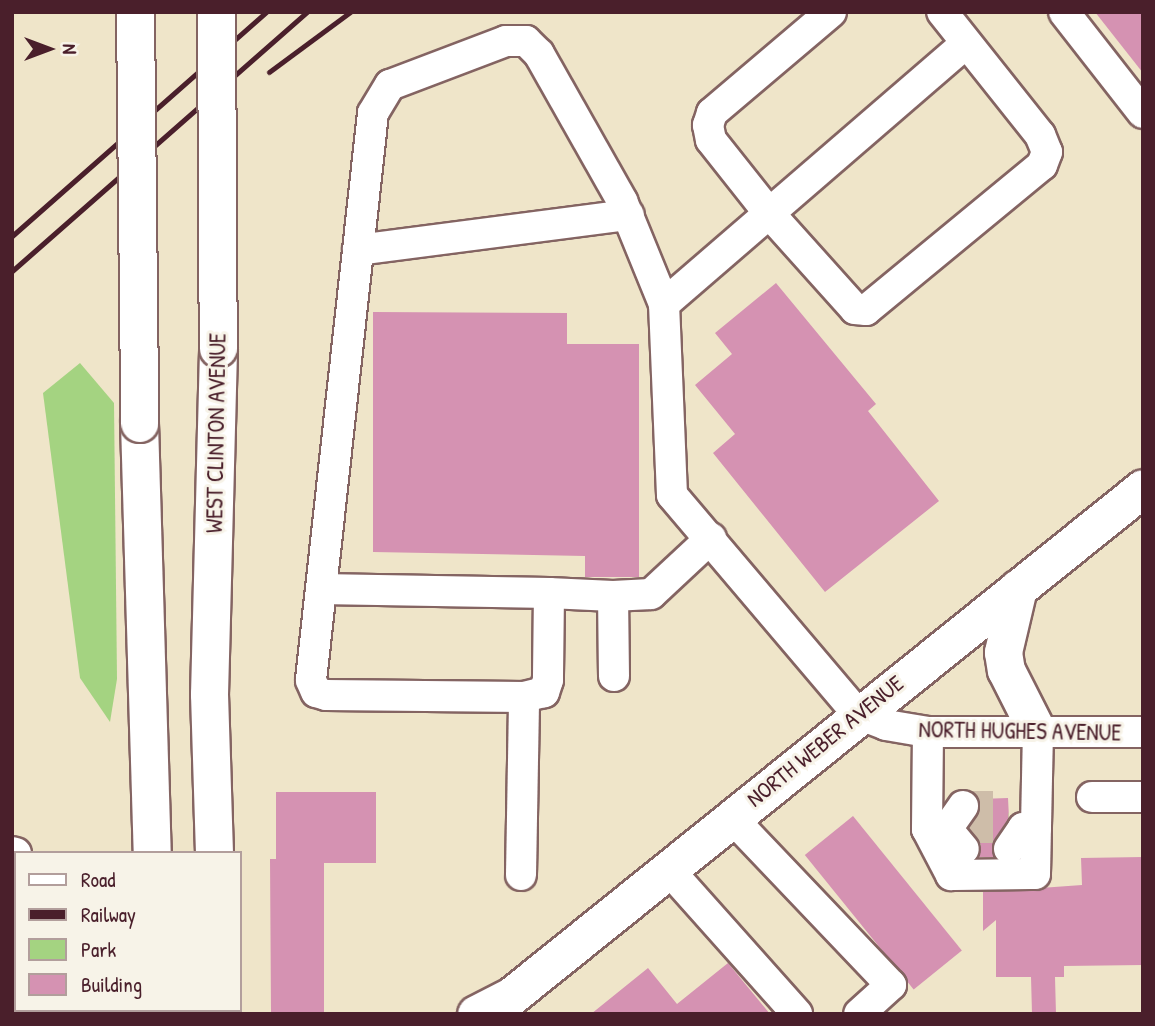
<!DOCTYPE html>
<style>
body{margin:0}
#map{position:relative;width:1155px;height:1026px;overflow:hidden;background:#efe5c9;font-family:"Patrick Hand",sans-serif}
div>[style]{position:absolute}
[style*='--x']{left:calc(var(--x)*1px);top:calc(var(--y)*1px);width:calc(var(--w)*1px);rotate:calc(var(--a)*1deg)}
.green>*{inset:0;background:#a4d381}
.building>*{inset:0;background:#d592b2;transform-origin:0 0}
.minor-tunnel>*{height:30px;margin-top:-15px;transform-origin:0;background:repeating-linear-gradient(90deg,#cebda9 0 30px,transparent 0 45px)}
.roads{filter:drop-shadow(2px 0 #846462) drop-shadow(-2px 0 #846462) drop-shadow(0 2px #846462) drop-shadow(0 -2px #846462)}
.minor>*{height:30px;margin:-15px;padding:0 15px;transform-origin:15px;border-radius:15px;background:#fff}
.major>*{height:37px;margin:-18.5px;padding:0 18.5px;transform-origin:18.5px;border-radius:18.5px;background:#fff}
.rail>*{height:5px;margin:-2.5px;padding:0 2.5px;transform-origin:2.5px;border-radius:2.5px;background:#4a1f2b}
.bridges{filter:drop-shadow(2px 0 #846462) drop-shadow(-2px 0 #846462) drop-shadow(0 2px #846462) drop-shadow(0 -2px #846462)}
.major-bridge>*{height:37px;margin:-18.5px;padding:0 18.5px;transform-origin:18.5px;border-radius:18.5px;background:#fff}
span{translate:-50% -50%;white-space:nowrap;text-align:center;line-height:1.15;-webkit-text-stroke:6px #f7f3e8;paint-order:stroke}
.street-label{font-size:23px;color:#4a1f2b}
.frame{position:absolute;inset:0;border:14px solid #4a1f2b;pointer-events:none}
.legend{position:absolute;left:14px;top:851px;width:228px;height:161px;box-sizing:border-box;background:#f7f3e8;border:2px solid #b29e9c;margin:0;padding:9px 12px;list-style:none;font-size:21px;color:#4a1f2b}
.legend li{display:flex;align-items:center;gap:14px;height:35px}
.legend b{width:35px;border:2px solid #b29e9c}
.north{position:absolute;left:14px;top:14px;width:70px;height:70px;-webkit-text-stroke:5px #f7f3e8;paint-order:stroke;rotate:90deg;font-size:19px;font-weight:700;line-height:28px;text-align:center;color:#4a1f2b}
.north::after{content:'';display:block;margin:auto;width:24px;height:32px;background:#4a1f2b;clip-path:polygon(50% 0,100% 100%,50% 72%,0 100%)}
</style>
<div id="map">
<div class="green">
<i style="clip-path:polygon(80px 363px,114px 403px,117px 679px,110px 722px,80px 678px,43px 393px)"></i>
</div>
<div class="building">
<i style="clip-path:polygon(1095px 12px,1143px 12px,1143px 73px)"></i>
<i style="clip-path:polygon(776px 283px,876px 404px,868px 411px,939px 501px,825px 592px,713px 453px,735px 434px,695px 385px,732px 354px,715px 333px)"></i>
<i style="clip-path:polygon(373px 312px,567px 313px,567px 344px,639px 344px,639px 577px,585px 577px,585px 556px,373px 552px)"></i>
<i style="clip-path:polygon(276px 792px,376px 792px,376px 863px,324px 863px,324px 1014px,271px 1014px,270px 859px,276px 859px)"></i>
<i style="clip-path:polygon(1008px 798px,1009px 818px,994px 840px,994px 857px,979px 857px,981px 845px,969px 828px,980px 808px,979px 799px)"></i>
<i style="left:853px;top:816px;width:173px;height:62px;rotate:51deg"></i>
<i style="clip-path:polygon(1143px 857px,1143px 965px,1064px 966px,1064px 977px,1055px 977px,1056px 1014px,1032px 1014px,1031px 977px,996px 977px,996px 920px,983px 931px,983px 892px,1082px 885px,1081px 858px)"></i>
<i style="clip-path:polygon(728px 963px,770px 1014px,591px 1014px,648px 968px,677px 1004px)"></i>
</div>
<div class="minor-tunnel">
<i style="--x:963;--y:806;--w:45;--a:0"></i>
<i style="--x:963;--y:828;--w:46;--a:0"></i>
</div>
<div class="roads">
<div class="minor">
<i style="--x:831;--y:12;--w:156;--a:139.7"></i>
<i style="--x:712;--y:113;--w:13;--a:108"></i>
<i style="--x:708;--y:125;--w:15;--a:79"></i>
<i style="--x:711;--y:140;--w:92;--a:51.6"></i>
<i style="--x:768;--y:212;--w:130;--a:48.1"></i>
<i style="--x:855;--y:309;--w:11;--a:5"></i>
<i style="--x:866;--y:310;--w:228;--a:-39.5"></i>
<i style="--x:1042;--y:165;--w:14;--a:-69"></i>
<i style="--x:1047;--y:152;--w:18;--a:-112"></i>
<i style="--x:1040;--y:135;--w:157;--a:-128.5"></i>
<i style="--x:1064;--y:12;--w:128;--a:52"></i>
<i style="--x:358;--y:250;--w:273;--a:-7.4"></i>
<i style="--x:664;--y:304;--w:399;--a:-40.8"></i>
<i style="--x:321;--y:589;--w:228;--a:1"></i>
<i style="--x:549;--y:593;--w:87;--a:90.7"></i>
<i style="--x:548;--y:680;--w:13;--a:108"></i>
<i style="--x:544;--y:692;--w:21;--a:166"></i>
<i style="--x:549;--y:593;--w:64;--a:2.7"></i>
<i style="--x:614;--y:676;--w:80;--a:-90.7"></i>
<i style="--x:613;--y:596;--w:38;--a:-3"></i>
<i style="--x:651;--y:594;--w:82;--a:-43"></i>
<i style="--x:928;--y:732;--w:97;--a:90.6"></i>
<i style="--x:927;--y:829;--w:52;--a:62.4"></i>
<i style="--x:951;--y:875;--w:84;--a:-0.7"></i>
<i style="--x:1035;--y:874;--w:141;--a:-88.8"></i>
<i style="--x:1092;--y:797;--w:51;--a:0"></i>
<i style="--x:731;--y:817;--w:232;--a:46.4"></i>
<i style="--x:891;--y:985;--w:43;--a:137.8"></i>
<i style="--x:927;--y:829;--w:20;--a:0"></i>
<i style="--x:947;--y:829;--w:26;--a:50"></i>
<i style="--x:947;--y:829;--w:28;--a:-55"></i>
<i style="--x:1009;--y:849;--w:25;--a:-56"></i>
<i style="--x:1023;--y:828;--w:13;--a:0"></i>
<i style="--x:12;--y:852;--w:4;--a:14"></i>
<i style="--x:668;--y:869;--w:194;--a:48.3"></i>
<i style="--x:521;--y:875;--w:178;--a:-89"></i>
<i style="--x:524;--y:697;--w:198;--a:-179.4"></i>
<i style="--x:326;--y:695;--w:10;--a:-163"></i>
<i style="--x:316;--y:692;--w:13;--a:-113"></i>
<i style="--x:311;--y:680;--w:570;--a:-83.76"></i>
<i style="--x:373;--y:113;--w:33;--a:-59"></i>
<i style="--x:390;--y:85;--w:124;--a:-20.8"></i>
<i style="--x:506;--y:41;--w:20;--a:0"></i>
<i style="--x:526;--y:41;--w:18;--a:45"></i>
<i style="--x:539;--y:54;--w:169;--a:60.5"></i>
<i style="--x:622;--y:201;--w:111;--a:67.8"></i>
<i style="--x:664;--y:304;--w:191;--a:87.6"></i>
<i style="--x:672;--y:495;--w:287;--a:49.7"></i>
<i style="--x:858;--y:714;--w:30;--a:21"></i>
<i style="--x:886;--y:725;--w:43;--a:9.5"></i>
<i style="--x:928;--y:732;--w:215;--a:0"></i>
<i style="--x:12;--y:1006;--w:4;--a:-14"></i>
</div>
<div class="major">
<i style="--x:139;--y:423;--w:430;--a:88.3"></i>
<i style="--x:1018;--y:588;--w:66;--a:103.2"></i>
<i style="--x:1003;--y:652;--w:18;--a:81"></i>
<i style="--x:1006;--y:670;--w:71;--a:63.1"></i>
<i style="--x:214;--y:853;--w:159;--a:-91.8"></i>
<i style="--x:209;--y:694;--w:346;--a:-88.5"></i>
<i style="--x:158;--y:1010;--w:4;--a:90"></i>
<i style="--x:219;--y:1010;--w:4;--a:90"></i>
<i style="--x:476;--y:1014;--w:38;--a:-27"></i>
<i style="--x:510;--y:997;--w:812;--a:-38.8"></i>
</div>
</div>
<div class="rail">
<i style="--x:269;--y:72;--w:101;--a:-36.5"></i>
<i style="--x:12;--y:236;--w:339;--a:-41.4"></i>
<i style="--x:12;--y:271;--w:393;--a:-41.3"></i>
</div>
<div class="bridges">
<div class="major-bridge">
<i style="--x:135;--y:12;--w:411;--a:89.4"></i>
<i style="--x:216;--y:12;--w:336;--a:89.7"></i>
</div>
</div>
<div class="street-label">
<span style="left:216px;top:433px;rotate:-89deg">WEST CLINTON AVENUE</span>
<span style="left:1020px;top:731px;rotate:1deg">NORTH HUGHES AVENUE</span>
<span style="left:825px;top:741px;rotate:-39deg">NORTH WEBER AVENUE</span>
</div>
<div class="frame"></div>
<ul class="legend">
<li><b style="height:9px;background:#fff"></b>Road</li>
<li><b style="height:9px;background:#4a1f2b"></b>Railway</li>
<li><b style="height:19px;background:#a4d381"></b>Park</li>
<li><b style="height:19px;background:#d592b2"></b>Building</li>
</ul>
<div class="north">N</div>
</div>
